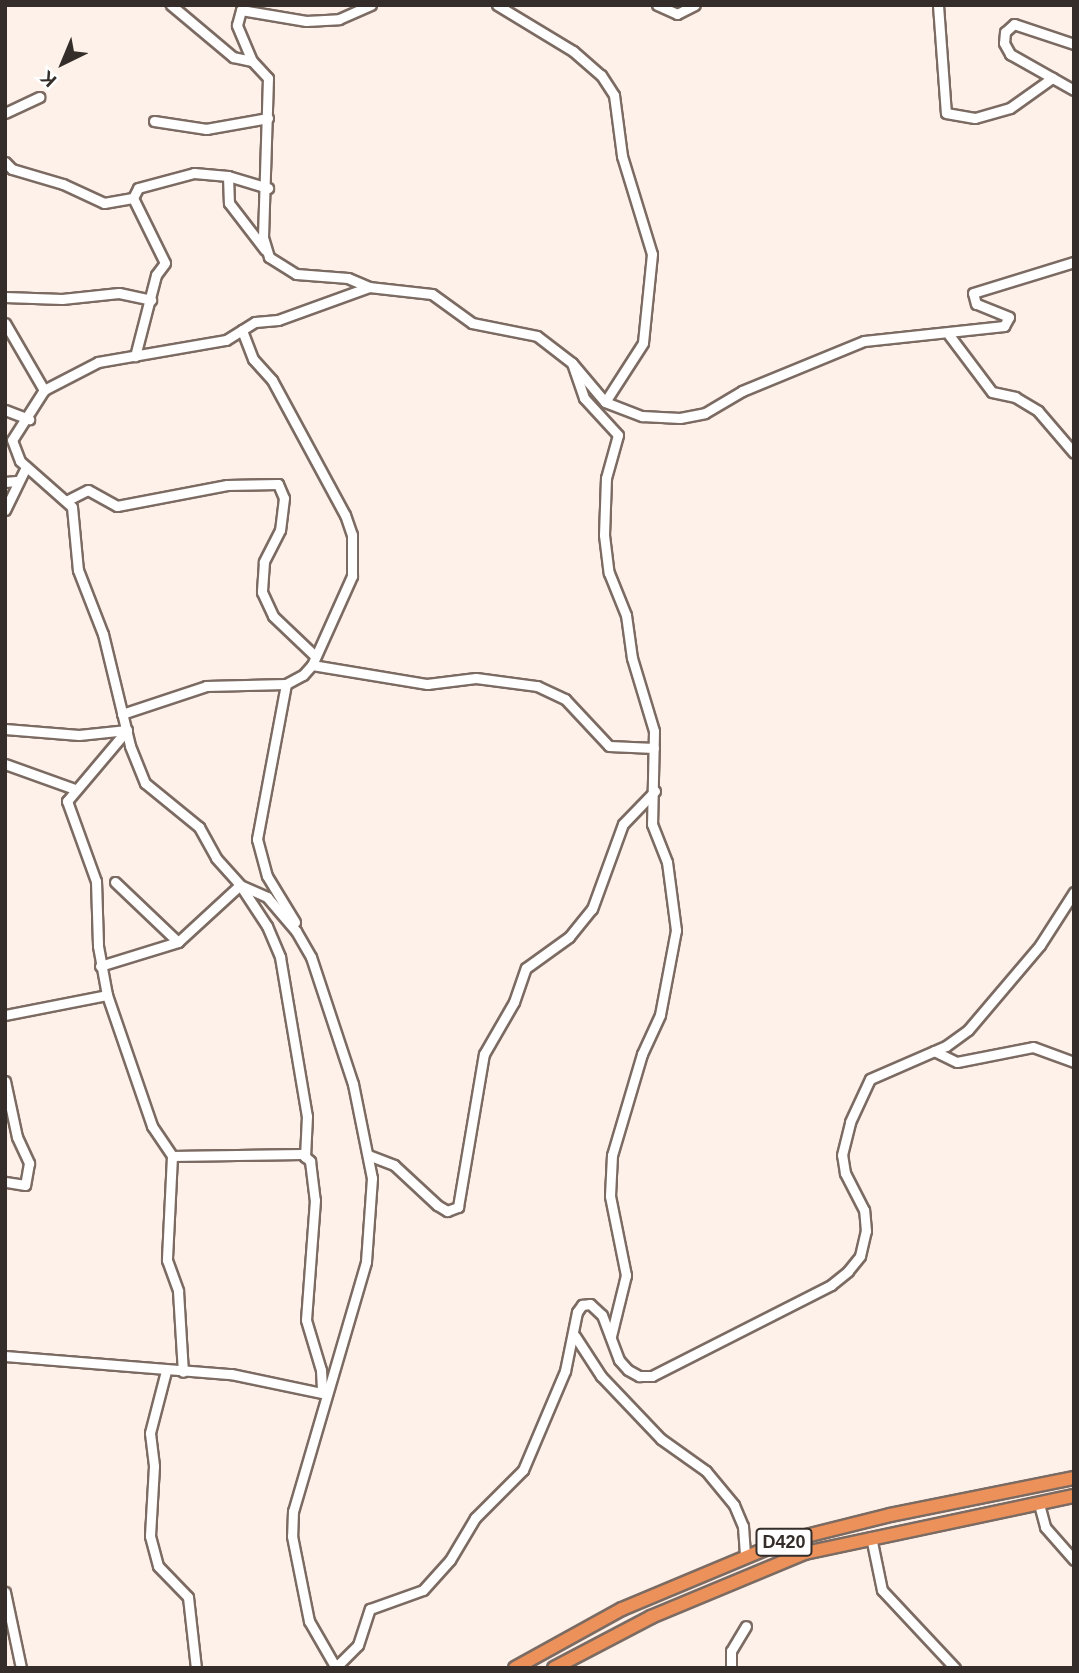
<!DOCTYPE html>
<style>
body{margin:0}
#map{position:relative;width:1079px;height:1673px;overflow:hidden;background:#fdf1ea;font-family:Arial,sans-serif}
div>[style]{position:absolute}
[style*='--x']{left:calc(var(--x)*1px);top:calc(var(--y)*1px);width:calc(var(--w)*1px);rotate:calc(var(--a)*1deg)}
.roads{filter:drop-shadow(2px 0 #7c6b62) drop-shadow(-2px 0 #7c6b62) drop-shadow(0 2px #7c6b62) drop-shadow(0 -2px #7c6b62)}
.minor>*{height:9px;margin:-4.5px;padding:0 4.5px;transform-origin:4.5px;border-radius:4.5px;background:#fff}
.highway>*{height:12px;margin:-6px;padding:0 6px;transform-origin:6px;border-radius:6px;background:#ed915a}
span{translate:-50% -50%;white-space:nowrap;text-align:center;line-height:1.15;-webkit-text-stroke:5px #fff;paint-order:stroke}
.shield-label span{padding:2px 5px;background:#fff;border:2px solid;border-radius:5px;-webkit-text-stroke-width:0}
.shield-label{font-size:18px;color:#342d29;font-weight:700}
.frame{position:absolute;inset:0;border:7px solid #342d29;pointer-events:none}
.north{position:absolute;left:28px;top:28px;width:70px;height:70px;-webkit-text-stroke:5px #fff;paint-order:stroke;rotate:223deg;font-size:19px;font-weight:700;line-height:28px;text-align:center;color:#342d29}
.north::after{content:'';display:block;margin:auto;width:24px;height:32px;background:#342d29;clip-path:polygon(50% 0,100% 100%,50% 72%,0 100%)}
</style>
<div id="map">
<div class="roads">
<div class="minor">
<i style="--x:497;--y:5;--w:89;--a:31.2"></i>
<i style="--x:573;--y:51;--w:37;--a:41"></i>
<i style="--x:601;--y:75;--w:24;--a:57"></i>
<i style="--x:614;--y:95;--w:62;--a:82.5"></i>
<i style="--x:622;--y:156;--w:102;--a:73"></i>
<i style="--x:652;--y:254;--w:89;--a:95.8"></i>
<i style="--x:643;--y:343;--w:70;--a:122.8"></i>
<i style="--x:657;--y:5;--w:22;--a:24"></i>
<i style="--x:677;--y:14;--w:20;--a:-27"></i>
<i style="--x:938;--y:5;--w:108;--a:85.8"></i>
<i style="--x:946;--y:113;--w:29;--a:10"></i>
<i style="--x:975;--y:118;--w:36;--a:-16"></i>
<i style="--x:1010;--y:108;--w:52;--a:-35.5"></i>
<i style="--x:1074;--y:44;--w:63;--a:-161.6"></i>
<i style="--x:1014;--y:24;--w:12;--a:138"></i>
<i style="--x:1005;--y:32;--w:11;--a:95"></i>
<i style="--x:1004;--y:43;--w:13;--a:61"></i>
<i style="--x:1010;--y:54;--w:73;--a:29.4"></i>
<i style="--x:252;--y:61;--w:39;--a:-113"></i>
<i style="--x:237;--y:25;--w:16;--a:-75"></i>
<i style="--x:241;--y:10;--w:66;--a:9.6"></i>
<i style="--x:306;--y:21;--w:33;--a:-3"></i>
<i style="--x:339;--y:19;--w:35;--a:-24"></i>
<i style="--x:5;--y:113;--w:38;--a:-25"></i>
<i style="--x:154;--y:121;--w:53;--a:8.7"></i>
<i style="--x:206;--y:129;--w:63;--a:-10.1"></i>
<i style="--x:5;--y:162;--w:10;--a:45"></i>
<i style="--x:12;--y:169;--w:53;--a:16.4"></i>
<i style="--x:63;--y:184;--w:45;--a:24.9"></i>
<i style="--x:104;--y:203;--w:29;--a:-10"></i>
<i style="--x:133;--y:198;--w:72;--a:63.8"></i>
<i style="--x:165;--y:263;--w:15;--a:127"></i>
<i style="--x:156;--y:275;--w:84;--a:104.5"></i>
<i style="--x:228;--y:176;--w:27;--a:88"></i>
<i style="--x:229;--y:203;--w:59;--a:52.5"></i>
<i style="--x:133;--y:198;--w:11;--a:-63"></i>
<i style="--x:138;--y:188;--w:58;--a:-15"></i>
<i style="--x:194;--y:173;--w:34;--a:5"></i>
<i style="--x:228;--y:176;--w:42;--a:16.7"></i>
<i style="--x:369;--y:287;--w:63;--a:6.3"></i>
<i style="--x:432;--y:294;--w:49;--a:35.9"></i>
<i style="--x:472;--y:323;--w:66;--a:11.3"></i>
<i style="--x:537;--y:336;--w:44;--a:37.6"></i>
<i style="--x:572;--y:363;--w:51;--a:49.8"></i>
<i style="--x:605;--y:402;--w:40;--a:21"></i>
<i style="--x:642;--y:416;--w:38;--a:3"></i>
<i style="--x:680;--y:418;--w:25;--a:-11"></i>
<i style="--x:705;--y:413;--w:43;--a:-30.7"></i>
<i style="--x:742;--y:391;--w:132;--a:-22.3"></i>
<i style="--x:864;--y:341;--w:141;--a:-6.1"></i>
<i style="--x:1004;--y:326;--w:10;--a:-61"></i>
<i style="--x:1009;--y:317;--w:35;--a:-158"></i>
<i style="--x:976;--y:304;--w:11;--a:-105"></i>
<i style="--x:973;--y:293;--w:106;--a:-17.1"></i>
<i style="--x:5;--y:297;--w:57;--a:2"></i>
<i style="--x:62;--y:299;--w:57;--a:-6"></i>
<i style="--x:119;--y:293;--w:33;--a:12"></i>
<i style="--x:5;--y:323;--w:78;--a:59.8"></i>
<i style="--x:44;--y:390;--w:59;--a:122.6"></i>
<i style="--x:12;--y:440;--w:22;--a:69"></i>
<i style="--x:20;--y:461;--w:69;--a:41.5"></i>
<i style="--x:72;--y:507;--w:63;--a:84.6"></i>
<i style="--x:78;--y:570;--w:69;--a:68.7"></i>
<i style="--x:103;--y:634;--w:115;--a:76.4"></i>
<i style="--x:130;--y:746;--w:40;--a:68"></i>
<i style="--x:145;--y:783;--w:70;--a:39.2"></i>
<i style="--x:199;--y:827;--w:35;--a:61"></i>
<i style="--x:216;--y:858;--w:36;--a:48"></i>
<i style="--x:240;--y:885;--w:30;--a:24"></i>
<i style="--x:267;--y:897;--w:45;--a:49.5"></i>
<i style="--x:296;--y:931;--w:30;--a:60"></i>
<i style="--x:311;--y:957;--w:134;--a:71.7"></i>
<i style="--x:353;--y:1084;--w:96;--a:78.6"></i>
<i style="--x:372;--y:1178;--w:84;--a:94.1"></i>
<i style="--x:366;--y:1262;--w:259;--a:106.3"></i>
<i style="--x:293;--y:1511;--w:25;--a:92"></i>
<i style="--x:292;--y:1536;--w:87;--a:78.7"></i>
<i style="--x:309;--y:1621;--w:54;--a:60.1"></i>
<i style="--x:949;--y:335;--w:71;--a:53"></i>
<i style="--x:992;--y:392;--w:24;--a:12"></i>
<i style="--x:1015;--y:397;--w:27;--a:31"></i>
<i style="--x:1038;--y:411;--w:55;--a:49.4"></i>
<i style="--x:572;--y:363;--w:37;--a:71"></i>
<i style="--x:584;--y:398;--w:50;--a:47.4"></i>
<i style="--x:618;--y:435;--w:45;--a:105.6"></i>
<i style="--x:606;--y:478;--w:57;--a:92"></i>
<i style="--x:604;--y:535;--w:38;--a:83"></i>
<i style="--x:609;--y:573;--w:45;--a:68"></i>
<i style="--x:626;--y:615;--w:43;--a:82.1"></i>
<i style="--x:632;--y:658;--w:76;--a:73.2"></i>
<i style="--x:654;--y:731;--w:93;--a:91.2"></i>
<i style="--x:652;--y:824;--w:41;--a:68.5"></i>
<i style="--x:667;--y:862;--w:69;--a:82.5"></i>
<i style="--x:676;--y:930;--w:86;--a:100.7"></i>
<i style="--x:660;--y:1015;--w:43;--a:114.8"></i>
<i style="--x:642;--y:1054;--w:105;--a:106.5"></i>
<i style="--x:612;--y:1155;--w:41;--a:92.8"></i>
<i style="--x:610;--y:1196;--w:81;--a:78.6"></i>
<i style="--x:626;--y:1275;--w:63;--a:103.8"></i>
<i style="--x:44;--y:390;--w:61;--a:-27.4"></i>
<i style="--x:98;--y:362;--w:130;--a:-9.8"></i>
<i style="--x:226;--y:340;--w:34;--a:-32"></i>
<i style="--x:255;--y:322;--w:23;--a:-5"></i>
<i style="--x:278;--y:320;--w:97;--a:-19.9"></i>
<i style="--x:369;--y:287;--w:23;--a:-157"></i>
<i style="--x:348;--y:278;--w:52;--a:-175.6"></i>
<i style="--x:296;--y:274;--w:32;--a:-148"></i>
<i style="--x:269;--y:257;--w:21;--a:-107"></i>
<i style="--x:263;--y:237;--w:159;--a:-88.2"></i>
<i style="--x:268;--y:78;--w:23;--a:-133"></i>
<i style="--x:252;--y:61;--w:19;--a:-168"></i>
<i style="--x:233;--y:57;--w:81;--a:-140"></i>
<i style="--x:5;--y:410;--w:26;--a:21"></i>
<i style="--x:5;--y:482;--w:11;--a:-5"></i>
<i style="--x:68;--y:500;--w:22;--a:-27"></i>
<i style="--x:88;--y:490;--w:33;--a:29"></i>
<i style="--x:117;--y:506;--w:112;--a:-10.8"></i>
<i style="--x:227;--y:485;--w:51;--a:-1.1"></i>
<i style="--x:278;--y:484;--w:15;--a:67"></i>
<i style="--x:284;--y:498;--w:32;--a:97"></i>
<i style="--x:280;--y:530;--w:36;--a:117"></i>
<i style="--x:264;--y:562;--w:30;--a:94"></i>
<i style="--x:262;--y:592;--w:26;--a:65"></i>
<i style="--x:273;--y:616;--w:58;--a:43.6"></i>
<i style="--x:5;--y:510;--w:48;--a:-64"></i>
<i style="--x:312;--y:665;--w:117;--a:9.4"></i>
<i style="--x:427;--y:684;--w:49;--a:-7"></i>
<i style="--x:476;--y:678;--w:62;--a:7.5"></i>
<i style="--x:537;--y:686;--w:31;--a:25"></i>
<i style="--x:565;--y:699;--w:64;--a:46.9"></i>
<i style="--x:609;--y:746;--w:45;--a:2.5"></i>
<i style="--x:286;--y:684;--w:158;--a:100.6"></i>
<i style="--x:257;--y:839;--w:38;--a:75"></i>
<i style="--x:267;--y:876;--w:54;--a:58.7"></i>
<i style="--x:122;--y:714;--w:89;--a:-18.4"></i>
<i style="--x:206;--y:686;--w:80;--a:-1.4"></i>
<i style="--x:286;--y:684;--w:19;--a:-28"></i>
<i style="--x:303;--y:675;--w:13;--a:-48"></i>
<i style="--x:312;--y:665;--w:98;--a:-65.8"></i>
<i style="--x:352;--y:576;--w:41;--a:-90"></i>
<i style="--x:352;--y:535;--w:21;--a:-109"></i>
<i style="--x:345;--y:515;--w:153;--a:-118.4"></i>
<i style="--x:272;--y:380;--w:28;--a:-132"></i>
<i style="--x:253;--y:359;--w:31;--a:-111"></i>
<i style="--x:5;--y:729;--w:74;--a:4.6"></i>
<i style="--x:79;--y:735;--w:48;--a:-5.9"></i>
<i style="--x:127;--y:730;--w:93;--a:130.2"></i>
<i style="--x:67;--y:801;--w:85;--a:70.1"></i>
<i style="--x:96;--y:881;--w:65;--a:88.2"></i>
<i style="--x:98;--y:946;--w:50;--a:79.6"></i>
<i style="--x:107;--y:995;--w:139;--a:71"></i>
<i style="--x:152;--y:1126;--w:36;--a:56"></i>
<i style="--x:172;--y:1156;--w:104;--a:92.8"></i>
<i style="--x:167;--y:1260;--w:33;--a:70"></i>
<i style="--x:178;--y:1291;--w:81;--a:86.5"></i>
<i style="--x:5;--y:764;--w:74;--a:19.7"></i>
<i style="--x:115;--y:882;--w:87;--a:43.6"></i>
<i style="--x:100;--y:966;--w:82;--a:-17.1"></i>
<i style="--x:178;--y:942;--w:84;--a:-42.6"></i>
<i style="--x:240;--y:885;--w:49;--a:56.6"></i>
<i style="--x:267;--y:926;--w:34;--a:67"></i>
<i style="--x:280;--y:957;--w:161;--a:80.4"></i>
<i style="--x:307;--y:1116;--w:41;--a:92.8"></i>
<i style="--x:5;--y:1015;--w:104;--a:-11.1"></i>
<i style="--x:934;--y:1051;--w:25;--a:26"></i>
<i style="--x:957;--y:1062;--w:77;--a:-11.2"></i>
<i style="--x:1033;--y:1047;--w:44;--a:20.1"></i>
<i style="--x:5;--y:1081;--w:57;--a:77.9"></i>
<i style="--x:17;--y:1137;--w:29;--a:65"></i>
<i style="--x:29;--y:1163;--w:22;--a:100"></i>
<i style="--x:25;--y:1185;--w:20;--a:-171"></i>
<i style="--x:368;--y:1155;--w:28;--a:21"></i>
<i style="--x:394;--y:1165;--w:59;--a:42.9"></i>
<i style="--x:437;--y:1205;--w:12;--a:31"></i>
<i style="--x:447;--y:1211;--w:12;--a:-20"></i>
<i style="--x:458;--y:1207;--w:155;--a:-80.4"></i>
<i style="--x:484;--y:1054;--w:60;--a:-60"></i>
<i style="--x:514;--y:1002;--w:36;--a:-71"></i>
<i style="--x:526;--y:968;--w:53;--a:-35.8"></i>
<i style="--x:569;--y:937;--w:36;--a:-51"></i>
<i style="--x:592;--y:909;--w:90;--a:-70"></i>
<i style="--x:623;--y:824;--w:46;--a:-45.9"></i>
<i style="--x:172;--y:1156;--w:130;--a:-0.9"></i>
<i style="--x:302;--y:1154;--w:11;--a:41"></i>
<i style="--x:310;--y:1161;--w:39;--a:83"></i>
<i style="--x:315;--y:1200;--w:120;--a:94.3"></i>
<i style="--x:306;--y:1320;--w:52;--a:73.3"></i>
<i style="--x:321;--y:1370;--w:22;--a:87"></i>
<i style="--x:575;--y:1336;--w:48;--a:57"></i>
<i style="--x:601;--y:1376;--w:87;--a:46.4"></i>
<i style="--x:661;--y:1439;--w:55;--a:35.4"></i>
<i style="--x:706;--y:1471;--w:44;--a:50.5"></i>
<i style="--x:734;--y:1505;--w:23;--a:67"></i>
<i style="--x:743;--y:1526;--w:29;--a:86"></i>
<i style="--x:5;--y:1356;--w:227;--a:4.6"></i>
<i style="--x:231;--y:1374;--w:98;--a:11.8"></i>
<i style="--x:166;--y:1371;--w:64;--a:104.5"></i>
<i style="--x:150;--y:1433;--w:33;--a:83"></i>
<i style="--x:154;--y:1466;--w:70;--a:93.3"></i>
<i style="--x:150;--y:1536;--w:31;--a:75"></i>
<i style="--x:158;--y:1566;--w:43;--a:45.9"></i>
<i style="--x:188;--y:1597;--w:71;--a:83.6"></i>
<i style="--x:1039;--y:1504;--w:24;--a:75"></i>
<i style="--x:1045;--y:1527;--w:44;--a:48.7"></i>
<i style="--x:871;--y:1537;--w:54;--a:78.3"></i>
<i style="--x:882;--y:1590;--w:107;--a:46.9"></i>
<i style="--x:5;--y:1592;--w:78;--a:78.1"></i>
<i style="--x:336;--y:1667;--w:31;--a:-45"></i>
<i style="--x:358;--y:1645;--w:38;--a:-72"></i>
<i style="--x:370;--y:1609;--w:56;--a:-19.7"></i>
<i style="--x:423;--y:1590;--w:40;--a:-48"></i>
<i style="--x:450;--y:1560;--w:49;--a:-59.2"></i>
<i style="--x:475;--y:1518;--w:68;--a:-45"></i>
<i style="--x:523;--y:1470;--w:108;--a:-67"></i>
<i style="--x:565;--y:1371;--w:60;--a:-78.5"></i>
<i style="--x:577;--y:1312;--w:9;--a:-54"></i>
<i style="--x:582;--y:1305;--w:8;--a:-7"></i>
<i style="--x:590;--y:1304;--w:16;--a:43"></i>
<i style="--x:602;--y:1315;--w:48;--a:69.3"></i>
<i style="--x:619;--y:1360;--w:13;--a:48"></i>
<i style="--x:628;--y:1370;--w:13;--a:29"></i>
<i style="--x:639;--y:1376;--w:13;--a:0"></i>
<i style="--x:652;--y:1376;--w:201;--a:-26.9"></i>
<i style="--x:831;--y:1285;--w:22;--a:-39"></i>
<i style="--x:848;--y:1271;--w:19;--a:-51"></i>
<i style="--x:860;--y:1256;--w:26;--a:-77"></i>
<i style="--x:866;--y:1231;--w:21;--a:-95"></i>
<i style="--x:864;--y:1210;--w:42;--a:-117.2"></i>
<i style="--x:845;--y:1173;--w:18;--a:-99"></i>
<i style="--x:842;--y:1155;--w:34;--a:-76"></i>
<i style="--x:850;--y:1122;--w:47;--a:-65.1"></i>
<i style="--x:870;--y:1079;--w:83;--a:-23.5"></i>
<i style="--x:946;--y:1046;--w:27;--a:-36"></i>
<i style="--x:968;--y:1030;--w:111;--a:-49.7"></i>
<i style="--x:1040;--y:945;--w:63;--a:-57.3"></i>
<i style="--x:731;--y:1668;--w:17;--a:-90"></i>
<i style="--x:731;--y:1651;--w:29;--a:-59"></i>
</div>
<div class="highway">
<i style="--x:515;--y:1668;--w:122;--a:-28.9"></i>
<i style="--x:622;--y:1609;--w:173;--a:-22.7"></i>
<i style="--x:782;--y:1542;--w:111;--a:-14"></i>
<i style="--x:890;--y:1515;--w:188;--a:-11.4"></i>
<i style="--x:554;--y:1668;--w:110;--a:-27.7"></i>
<i style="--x:651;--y:1617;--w:167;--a:-22.6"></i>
<i style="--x:805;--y:1553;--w:275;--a:-12"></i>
</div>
</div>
<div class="shield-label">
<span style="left:784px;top:1542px">D420</span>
</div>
<div class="frame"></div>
<div class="north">K</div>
</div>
